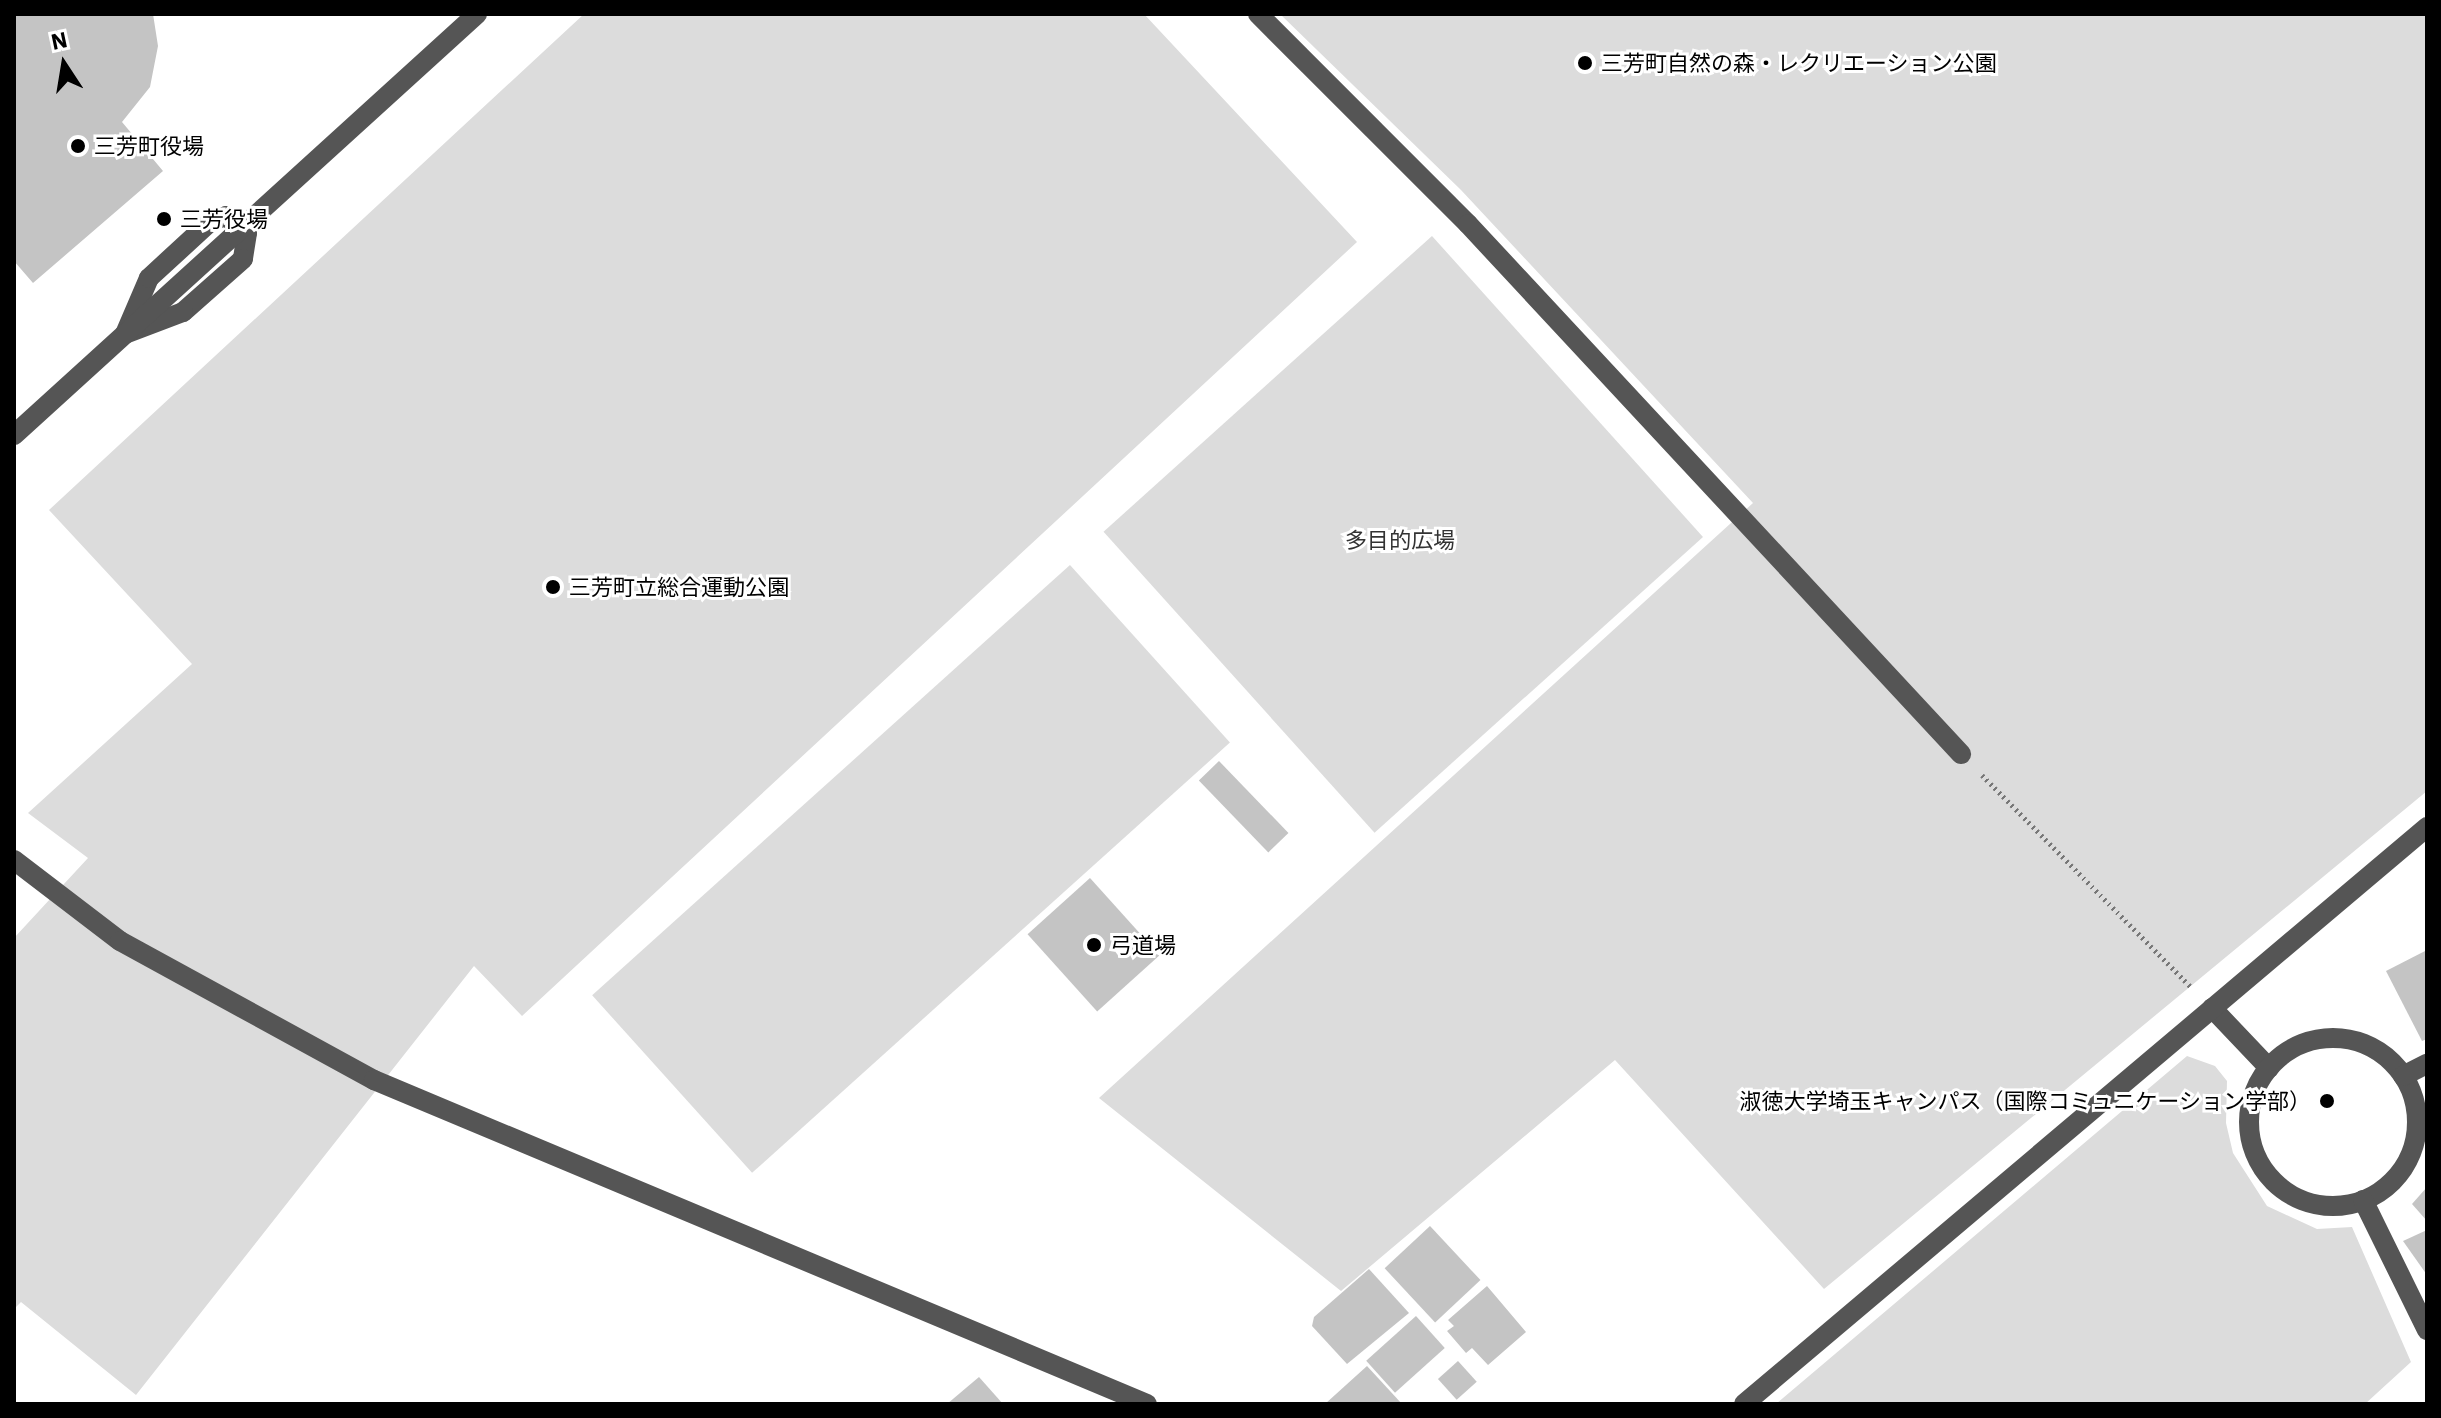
<!DOCTYPE html>
<meta charset="utf-8">
<style>
body{margin:0}
#map{position:relative;width:2441px;height:1418px;overflow:hidden;background:#fff;font-family:"IBM Plex Sans","Noto Sans JP",sans-serif}
div>[style]{position:absolute}
[style*='--x']{left:calc(var(--x)*1px);top:calc(var(--y)*1px);width:calc(var(--w)*1px);rotate:calc(var(--a)*1deg)}
.green>*{inset:0;background:#dcdcdc;transform-origin:0 0}
.building>*{inset:0;background:#c4c4c4;transform-origin:0 0}
.path>*{height:5px;margin-top:-2.5px;transform-origin:0;background:repeating-linear-gradient(90deg,#777 0 2px,transparent 0 6px)}
.minor>*{height:20px;margin:-10px;padding:0 10px;transform-origin:10px;border-radius:10px;background:#555}
.minor>.ring{margin:-10px;padding:0;box-sizing:content-box;background:none;border:20px solid #555;border-radius:50%}
.dots>*{width:22px;height:22px;translate:-50% -50%;box-sizing:border-box;border:4px solid #fff;border-radius:50%}
span{translate:-50% -50%;white-space:nowrap;text-align:center;line-height:1.15;-webkit-text-stroke:6px #fff;paint-order:stroke}
.poi-label{font-size:22px;color:#000}
.left{translate:0 -50%;text-align:left}
.right{translate:-100% -50%;text-align:right}
.park-label{font-size:22px;color:#333}
.frame{position:absolute;inset:0;border:16px solid #000;pointer-events:none}
.north{position:absolute;left:24px;top:24px;width:80px;height:80px;-webkit-text-stroke:6px #fff;paint-order:stroke;rotate:348deg;font-size:22px;font-weight:700;line-height:32px;text-align:center;color:#000}
.north::after{content:'';display:block;margin:auto;width:28px;height:36px;background:#000;clip-path:polygon(50% 0,100% 100%,50% 72%,0 100%)}
</style>
<div id="map">
<div class="green">
<i style="clip-path:polygon(584px 14px,1144px 14px,1357px 242px,522px 1016px,474px 966px,136px 1395px,21px 1302px,14px 1309px,14px 938px,88px 858px,28px 813px,192px 664px,49px 510px)"></i>
<i style="clip-path:polygon(1280px 14px,2427px 14px,2427px 791px,1824px 1289px,1615px 1060px,1341px 1291px,1099px 1098px,1753px 503px,1461px 190px)"></i>
<i style="left:1432px;top:236px;width:405px;height:442px;rotate:48deg"></i>
<i style="left:1070px;top:565px;width:239px;height:643px;rotate:48deg"></i>
<i style="clip-path:polygon(2187px 1056px,2215px 1066px,2227px 1081px,2226px 1123px,2233px 1153px,2267px 1206px,2317px 1229px,2352px 1227px,2411px 1362px,2365px 1404px,1776px 1404px)"></i>
</div>
<div class="building">
<i style="clip-path:polygon(14px 14px,153px 14px,158px 46px,150px 87px,122px 122px,163px 171px,33px 283px,14px 261px)"></i>
<i style="left:1219px;top:761px;width:100px;height:28px;rotate:46deg"></i>
<i style="left:1090px;top:878px;width:104px;height:84px;rotate:48deg"></i>
<i style="clip-path:polygon(2427px 950px,2427px 1039px,2422px 1041px,2386px 971px)"></i>
<i style="clip-path:polygon(2427px 1187px,2427px 1221px,2412px 1204px)"></i>
<i style="left:1430px;top:1226px;width:74px;height:62px;rotate:47deg"></i>
<i style="clip-path:polygon(2427px 1230px,2427px 1275px,2403px 1241px)"></i>
<i style="clip-path:polygon(1369px 1269px,1409px 1313px,1347px 1364px,1312px 1326px,1314px 1317px)"></i>
<i style="clip-path:polygon(1487px 1286px,1526px 1332px,1488px 1365px,1472px 1348px,1466px 1353px,1447px 1331px,1454px 1326px,1448px 1320px)"></i>
<i style="left:1416px;top:1316px;width:43px;height:67px;rotate:48deg"></i>
<i style="left:1458px;top:1361px;width:28px;height:27px;rotate:48deg"></i>
<i style="clip-path:polygon(1367px 1366px,1402px 1404px,1325px 1404px)"></i>
<i style="clip-path:polygon(979px 1377px,1003px 1404px,947px 1404px)"></i>
</div>
<div class="path">
<i style="--x:1982;--y:775;--w:298;--a:45.4"></i>
</div>
<div class="minor">
<i style="--x:1258;--y:14;--w:297;--a:45"></i>
<i style="--x:1468;--y:224;--w:724;--a:47.07"></i>
<i style="--x:226;--y:216;--w:27;--a:39"></i>
<i style="--x:247;--y:233;--w:26;--a:99"></i>
<i style="--x:243;--y:259;--w:80;--a:138.5"></i>
<i style="--x:183;--y:312;--w:62;--a:159.2"></i>
<i style="--x:125;--y:334;--w:61;--a:-66.8"></i>
<i style="--x:149;--y:278;--w:84;--a:-42.6"></i>
<i style="--x:211;--y:221;--w:16;--a:-18"></i>
<i style="--x:14;--y:435;--w:626;--a:-42.28"></i>
<i style="--x:14;--y:860;--w:133;--a:37.4"></i>
<i style="--x:120;--y:941;--w:290;--a:28.7"></i>
<i style="--x:374;--y:1080;--w:838;--a:22.74"></i>
<i style="--x:2212;--y:1008;--w:83;--a:46.5"></i>
<i class="ring" style="left:2249px;top:1038px;width:148px;height:148px"></i>
<i style="--x:2403;--y:1076;--w:27;--a:-27"></i>
<i style="--x:2363;--y:1200;--w:145;--a:63.8"></i>
<i style="--x:1744;--y:1404;--w:894;--a:-40.19"></i>
</div>
<div class="dots">
<i style="left:1585px;top:63px;background:#000"></i>
<i style="left:78px;top:146px;background:#000"></i>
<i style="left:164px;top:219px;background:#000"></i>
<i style="left:553px;top:587px;background:#000"></i>
<i style="left:1094px;top:945px;background:#000"></i>
<i style="left:2327px;top:1101px;background:#000"></i>
</div>
<div class="poi-label">
<span class="left" style="left:1601px;top:63px">三芳町自然の森・レクリエーション公園</span>
<span class="left" style="left:94px;top:146px">三芳町役場</span>
<span class="left" style="left:180px;top:219px">三芳役場</span>
<span class="left" style="left:569px;top:587px">三芳町立総合運動公園</span>
<span class="left" style="left:1110px;top:945px">弓道場</span>
<span class="right" style="left:2311px;top:1101px">淑徳大学埼玉キャンパス（国際コミュニケーション学部）</span>
</div>
<div class="park-label">
<span style="left:1400px;top:540px">多目的広場</span>
</div>
<div class="frame"></div>
<div class="north">N</div>
</div>
